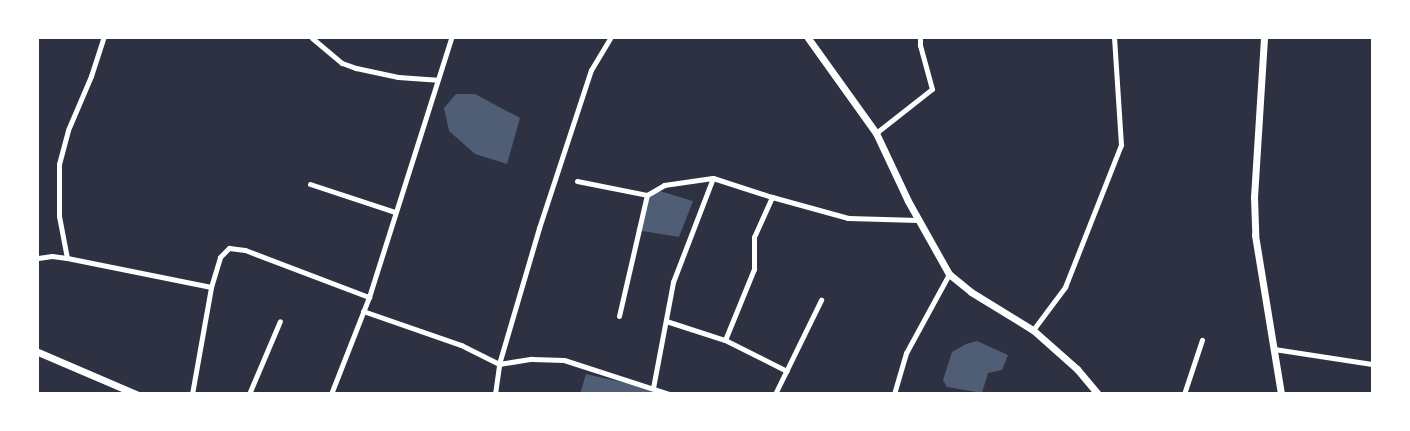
<!DOCTYPE html>
<style>
body{margin:0}
#map{position:relative;width:1410px;height:431px;overflow:hidden;background:#2d3142;font-family:Commissioner,sans-serif}
div>[style]{position:absolute}
[style*='--x']{left:calc(var(--x)*1px);top:calc(var(--y)*1px);width:calc(var(--w)*1px);rotate:calc(var(--a)*1deg)}
.water>*{inset:0;background:#4f5d75}
.minor>*{height:5px;margin:-2.5px;padding:0 2.5px;transform-origin:2.5px;border-radius:2.5px;background:#fff}
.tertiary>*{height:7px;margin:-3.5px;padding:0 3.5px;transform-origin:3.5px;border-radius:3.5px;background:#fff}
span{translate:-50% -50%;white-space:nowrap;text-align:center;line-height:1.15;-webkit-text-stroke:5px #fff;paint-order:stroke}
.frame{position:absolute;inset:0;border:39px solid #fff;pointer-events:none}
</style>
<div id="map">
<div class="water">
<i style="clip-path:polygon(456px 94px,475px 94px,520px 118px,507px 164px,475px 154px,449px 131px,444px 108px)"></i>
<i style="clip-path:polygon(653px 189px,693px 201px,679px 237px,636px 230px)"></i>
<i style="clip-path:polygon(977px 341px,1008px 355px,1002px 370px,988px 373px,982px 393px,947px 387px,943px 380px,952px 352px,966px 344px)"></i>
<i style="clip-path:polygon(586px 374px,653px 389px,654px 393px,580px 394px)"></i>
</div>
<div class="minor">
<i style="--x:312;--y:38;--w:39;--a:40"></i>
<i style="--x:342;--y:63;--w:15;--a:20"></i>
<i style="--x:356;--y:68;--w:43;--a:12.1"></i>
<i style="--x:398;--y:77;--w:39;--a:4"></i>
<i style="--x:876;--y:133;--w:71;--a:-38.2"></i>
<i style="--x:932;--y:89;--w:46;--a:-105.3"></i>
<i style="--x:920;--y:45;--w:7;--a:-90"></i>
<i style="--x:577;--y:181;--w:71;--a:11.3"></i>
<i style="--x:647;--y:195;--w:20;--a:-30"></i>
<i style="--x:664;--y:185;--w:49;--a:-8.1"></i>
<i style="--x:713;--y:178;--w:62;--a:17.9"></i>
<i style="--x:772;--y:197;--w:79;--a:15.4"></i>
<i style="--x:848;--y:218;--w:70;--a:1.6"></i>
<i style="--x:310;--y:184;--w:89;--a:18.2"></i>
<i style="--x:38;--y:258;--w:14;--a:-8"></i>
<i style="--x:52;--y:256;--w:15;--a:8"></i>
<i style="--x:67;--y:258;--w:147;--a:11.4"></i>
<i style="--x:67;--y:258;--w:43;--a:-100.8"></i>
<i style="--x:59;--y:216;--w:52;--a:-90"></i>
<i style="--x:59;--y:164;--w:35;--a:-75"></i>
<i style="--x:68;--y:130;--w:59;--a:-66.9"></i>
<i style="--x:91;--y:76;--w:40;--a:-72"></i>
<i style="--x:363;--y:311;--w:104;--a:19.1"></i>
<i style="--x:461;--y:345;--w:42;--a:26.6"></i>
<i style="--x:499;--y:364;--w:33;--a:-9"></i>
<i style="--x:532;--y:359;--w:32;--a:2"></i>
<i style="--x:564;--y:360;--w:110;--a:17.9"></i>
<i style="--x:619;--y:316;--w:124;--a:-77"></i>
<i style="--x:666;--y:321;--w:62;--a:17.9"></i>
<i style="--x:725;--y:340;--w:69;--a:26.6"></i>
<i style="--x:1033;--y:330;--w:54;--a:-53.3"></i>
<i style="--x:1065;--y:287;--w:153;--a:-68.5"></i>
<i style="--x:1121;--y:145;--w:107;--a:-93.7"></i>
<i style="--x:725;--y:340;--w:77;--a:-67.8"></i>
<i style="--x:754;--y:269;--w:32;--a:-90"></i>
<i style="--x:754;--y:237;--w:44;--a:-65.8"></i>
<i style="--x:1274;--y:349;--w:99;--a:8.7"></i>
<i style="--x:653;--y:388;--w:108;--a:-79.3"></i>
<i style="--x:673;--y:282;--w:111;--a:-69"></i>
<i style="--x:192;--y:394;--w:109;--a:-79.9"></i>
<i style="--x:211;--y:287;--w:31;--a:-73"></i>
<i style="--x:220;--y:257;--w:13;--a:-45"></i>
<i style="--x:229;--y:248;--w:16;--a:7"></i>
<i style="--x:245;--y:250;--w:133;--a:20.8"></i>
<i style="--x:249;--y:394;--w:79;--a:-67"></i>
<i style="--x:331;--y:394;--w:104;--a:-68.6"></i>
<i style="--x:369;--y:297;--w:272;--a:-72.4"></i>
<i style="--x:495;--y:394;--w:30;--a:-82"></i>
<i style="--x:499;--y:364;--w:142;--a:-73.6"></i>
<i style="--x:539;--y:228;--w:166;--a:-71.8"></i>
<i style="--x:591;--y:70;--w:37;--a:-59"></i>
<i style="--x:775;--y:394;--w:105;--a:-63.9"></i>
<i style="--x:894;--y:394;--w:43;--a:-73.7"></i>
<i style="--x:906;--y:353;--w:90;--a:-61.4"></i>
<i style="--x:1184;--y:394;--w:57;--a:-71.6"></i>
</div>
<div class="tertiary">
<i style="--x:808;--y:38;--w:117;--a:54.4"></i>
<i style="--x:876;--y:133;--w:75;--a:64.8"></i>
<i style="--x:908;--y:201;--w:84;--a:60.7"></i>
<i style="--x:949;--y:274;--w:28;--a:39"></i>
<i style="--x:971;--y:292;--w:73;--a:31.5"></i>
<i style="--x:1033;--y:330;--w:59;--a:41.6"></i>
<i style="--x:1077;--y:369;--w:33;--a:50"></i>
<i style="--x:1264;--y:38;--w:159;--a:93.6"></i>
<i style="--x:1254;--y:197;--w:38;--a:88"></i>
<i style="--x:1255;--y:235;--w:161;--a:80.7"></i>
<i style="--x:38;--y:352;--w:107;--a:23.2"></i>
</div>
<div class="frame"></div>
</div>
